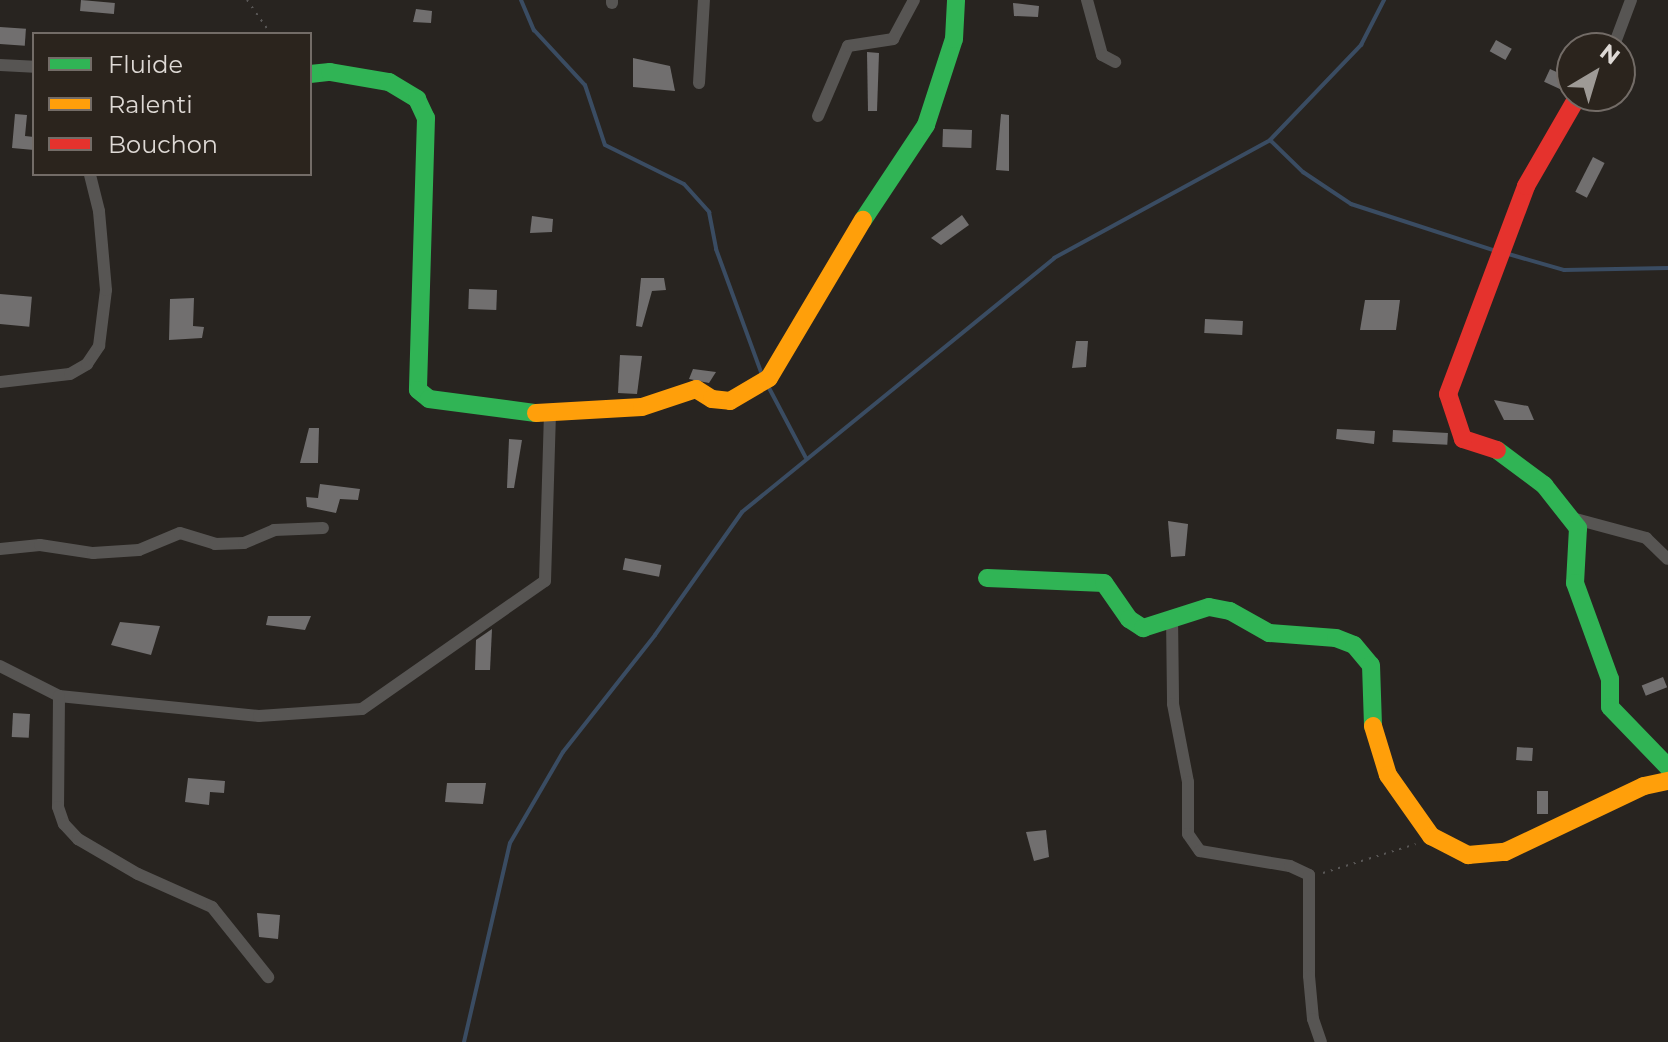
<!DOCTYPE html>
<style>
body{margin:0}
#map{position:relative;width:1668px;height:1042px;overflow:hidden;background:#282420;font-family:Montserrat,sans-serif}
div>[style]{position:absolute}
[style*='--x']{left:calc(var(--x)*1px);top:calc(var(--y)*1px);width:calc(var(--w)*1px);rotate:calc(var(--a)*1deg)}
.stream>*{height:4px;margin:-2px;padding:0 2px;transform-origin:2px;border-radius:2px;background:#3a4c62}
.building>*{inset:0;background:#716f6f;transform-origin:0 0}
.path>*{height:2px;margin-top:-1px;transform-origin:0;background:repeating-linear-gradient(90deg,#595756 0 2px,transparent 0 8px)}
.street>*{height:12px;margin:-6px;padding:0 6px;transform-origin:6px;border-radius:6px;background:#575553}
.fast>*{height:18px;margin:-9px;padding:0 9px;transform-origin:9px;border-radius:9px;background:#30b455}
.slow>*{height:18px;margin:-9px;padding:0 9px;transform-origin:9px;border-radius:9px;background:#ff9f0a}
.jam>*{height:18px;margin:-9px;padding:0 9px;transform-origin:9px;border-radius:9px;background:#e5322d}
span{translate:-50% -50%;white-space:nowrap;text-align:center;line-height:1.15;-webkit-text-stroke:8px #2b241d;paint-order:stroke}
.legend{position:absolute;left:32px;top:32px;width:280px;height:144px;box-sizing:border-box;background:#2b241d;border:2px solid #736c67;margin:0;padding:10px 14px;list-style:none;font-size:24px;color:#ded9d5}
.legend li{display:flex;align-items:center;gap:16px;height:40px}
.legend b{width:40px;border:2px solid #736c67}
.north{position:absolute;left:1556px;top:32px;width:80px;height:80px;box-sizing:border-box;background:#2b241d;border:2px solid #736c67;border-radius:50%;rotate:38deg;font-size:22px;font-weight:700;line-height:32px;text-align:center;color:#ded9d5}
.north::after{content:'';display:block;margin:auto;width:28px;height:36px;background:#9e9a96;clip-path:polygon(50% 0,100% 100%,50% 72%,0 100%)}
</style>
<div id="map">
<div class="stream">
<i style="--x:521;--y:0;--w:33;--a:67"></i>
<i style="--x:534;--y:30;--w:75;--a:47.2"></i>
<i style="--x:585;--y:85;--w:63;--a:71.6"></i>
<i style="--x:605;--y:145;--w:88;--a:26.3"></i>
<i style="--x:684;--y:184;--w:38;--a:48"></i>
<i style="--x:709;--y:212;--w:38;--a:79"></i>
<i style="--x:716;--y:249;--w:134;--a:69.9"></i>
<i style="--x:1271;--y:141;--w:45;--a:44.1"></i>
<i style="--x:1303;--y:172;--w:58;--a:33.7"></i>
<i style="--x:1351;--y:204;--w:152;--a:18"></i>
<i style="--x:1505;--y:253;--w:61;--a:16.1"></i>
<i style="--x:1564;--y:270;--w:104;--a:-1.1"></i>
<i style="--x:768;--y:386;--w:81;--a:62.2"></i>
<i style="--x:464;--y:1042;--w:204;--a:-77"></i>
<i style="--x:510;--y:843;--w:105;--a:-59.8"></i>
<i style="--x:563;--y:752;--w:149;--a:-51.8"></i>
<i style="--x:655;--y:635;--w:151;--a:-54.7"></i>
<i style="--x:742;--y:512;--w:402;--a:-39.1"></i>
<i style="--x:1054;--y:258;--w:246;--a:-28.6"></i>
<i style="--x:1270;--y:140;--w:132;--a:-46.2"></i>
<i style="--x:1361;--y:45;--w:51;--a:-62.9"></i>
</div>
<div class="building">
<i style="left:81px;top:0;width:34px;height:11px;rotate:5deg"></i>
<i style="clip-path:polygon(1013px 3px,1039px 6px,1038px 17px,1014px 16px)"></i>
<i style="clip-path:polygon(416px 9px,432px 11px,431px 23px,413px 22px)"></i>
<i style="left:0;top:27px;width:26px;height:17px;rotate:4deg"></i>
<i style="left:1496px;top:40px;width:18px;height:13px;rotate:29deg"></i>
<i style="clip-path:polygon(867px 52px,879px 53px,877px 111px,868px 111px)"></i>
<i style="clip-path:polygon(633px 58px,670px 66px,675px 91px,633px 87px)"></i>
<i style="left:1550px;top:69px;width:21px;height:14px;rotate:25deg"></i>
<i style="clip-path:polygon(15px 114px,27px 115px,25px 136px,34px 137px,34px 150px,12px 148px)"></i>
<i style="clip-path:polygon(1001px 114px,1009px 115px,1009px 171px,996px 170px)"></i>
<i style="left:943px;top:129px;width:29px;height:18px;rotate:2deg"></i>
<i style="left:1593px;top:157px;width:13px;height:39px;rotate:27deg"></i>
<i style="clip-path:polygon(962px 215px,969px 225px,941px 245px,931px 238px)"></i>
<i style="clip-path:polygon(532px 216px,553px 219px,552px 232px,530px 233px)"></i>
<i style="clip-path:polygon(641px 278px,664px 278px,666px 290px,652px 291px,642px 327px,636px 326px)"></i>
<i style="left:469px;top:289px;width:28px;height:20px;rotate:2deg"></i>
<i style="left:0;top:294px;width:32px;height:30px;rotate:5deg"></i>
<i style="clip-path:polygon(194px 298px,193px 326px,204px 327px,202px 338px,169px 340px,170px 299px)"></i>
<i style="clip-path:polygon(1365px 300px,1400px 300px,1396px 330px,1360px 330px)"></i>
<i style="left:1205px;top:319px;width:38px;height:14px;rotate:3deg"></i>
<i style="clip-path:polygon(1076px 341px,1088px 341px,1086px 367px,1072px 368px)"></i>
<i style="clip-path:polygon(620px 355px,642px 356px,637px 394px,618px 393px)"></i>
<i style="clip-path:polygon(693px 369px,716px 372px,709px 383px,689px 379px)"></i>
<i style="clip-path:polygon(1494px 400px,1528px 406px,1534px 420px,1504px 420px)"></i>
<i style="clip-path:polygon(309px 428px,319px 428px,318px 463px,300px 463px)"></i>
<i style="clip-path:polygon(1337px 429px,1375px 431px,1374px 444px,1336px 439px)"></i>
<i style="left:1393px;top:430px;width:55px;height:12px;rotate:3deg"></i>
<i style="clip-path:polygon(509px 439px,522px 440px,514px 488px,507px 488px)"></i>
<i style="clip-path:polygon(320px 484px,360px 489px,358px 500px,340px 499px,336px 513px,307px 507px,306px 497px,318px 498px)"></i>
<i style="clip-path:polygon(1168px 521px,1188px 524px,1185px 556px,1171px 557px)"></i>
<i style="left:625px;top:558px;width:37px;height:12px;rotate:11deg"></i>
<i style="clip-path:polygon(268px 616px,311px 616px,305px 630px,266px 625px)"></i>
<i style="clip-path:polygon(120px 622px,160px 626px,151px 655px,111px 645px)"></i>
<i style="clip-path:polygon(492px 629px,490px 670px,475px 670px,476px 640px)"></i>
<i style="left:1663px;top:677px;width:11px;height:23px;rotate:68deg"></i>
<i style="left:13px;top:713px;width:17px;height:24px;rotate:3deg"></i>
<i style="left:1517px;top:747px;width:16px;height:13px;rotate:4deg"></i>
<i style="clip-path:polygon(188px 778px,225px 781px,224px 793px,210px 792px,209px 805px,185px 802px)"></i>
<i style="clip-path:polygon(447px 783px,486px 783px,483px 804px,445px 802px)"></i>
<i style="left:1537px;top:791px;width:11px;height:23px"></i>
<i style="clip-path:polygon(1046px 830px,1049px 857px,1034px 861px,1026px 832px)"></i>
<i style="clip-path:polygon(257px 913px,280px 915px,278px 939px,259px 937px)"></i>
</div>
<div class="path">
<i style="--x:247;--y:0;--w:42;--a:54.8"></i>
<i style="--x:1323;--y:873;--w:97;--a:-17.3"></i>
</div>
<div class="street">
<i style="--x:1087;--y:0;--w:57;--a:74.7"></i>
<i style="--x:1102;--y:55;--w:15;--a:28"></i>
<i style="--x:612;--y:3;--w:3;--a:-90"></i>
<i style="--x:1613;--y:48;--w:51;--a:-69.4"></i>
<i style="--x:0;--y:65;--w:34;--a:3"></i>
<i style="--x:699;--y:83;--w:83;--a:-86.6"></i>
<i style="--x:818;--y:116;--w:76;--a:-66.8"></i>
<i style="--x:848;--y:46;--w:46;--a:-8.8"></i>
<i style="--x:893;--y:39;--w:44;--a:-61.7"></i>
<i style="--x:0;--y:382;--w:70;--a:-6.5"></i>
<i style="--x:70;--y:374;--w:20;--a:-30"></i>
<i style="--x:87;--y:364;--w:22;--a:-56"></i>
<i style="--x:99;--y:346;--w:56;--a:-82.9"></i>
<i style="--x:106;--y:290;--w:79;--a:-95.1"></i>
<i style="--x:99;--y:211;--w:38;--a:-104"></i>
<i style="--x:1572;--y:518;--w:77;--a:15.1"></i>
<i style="--x:1646;--y:538;--w:30;--a:44"></i>
<i style="--x:0;--y:549;--w:40;--a:-5.7"></i>
<i style="--x:40;--y:545;--w:54;--a:8.6"></i>
<i style="--x:93;--y:553;--w:46;--a:-3.7"></i>
<i style="--x:139;--y:550;--w:44;--a:-22.5"></i>
<i style="--x:180;--y:533;--w:37;--a:17"></i>
<i style="--x:215;--y:544;--w:29;--a:-2"></i>
<i style="--x:244;--y:543;--w:33;--a:-23"></i>
<i style="--x:274;--y:530;--w:49;--a:-2.3"></i>
<i style="--x:1172;--y:616;--w:88;--a:89.3"></i>
<i style="--x:1173;--y:704;--w:79;--a:79.1"></i>
<i style="--x:1188;--y:782;--w:52;--a:90"></i>
<i style="--x:1188;--y:834;--w:21;--a:55"></i>
<i style="--x:1200;--y:851;--w:91;--a:9.5"></i>
<i style="--x:1290;--y:866;--w:21;--a:25"></i>
<i style="--x:1309;--y:875;--w:101;--a:90"></i>
<i style="--x:1309;--y:976;--w:43;--a:84.7"></i>
<i style="--x:1313;--y:1019;--w:24;--a:71"></i>
<i style="--x:0;--y:666;--w:66;--a:27"></i>
<i style="--x:59;--y:696;--w:201;--a:5.7"></i>
<i style="--x:259;--y:716;--w:103;--a:-3.9"></i>
<i style="--x:362;--y:709;--w:223;--a:-35"></i>
<i style="--x:545;--y:581;--w:166;--a:-88.3"></i>
<i style="--x:59;--y:696;--w:111;--a:90.5"></i>
<i style="--x:58;--y:807;--w:18;--a:71"></i>
<i style="--x:64;--y:824;--w:21;--a:47"></i>
<i style="--x:78;--y:839;--w:69;--a:30.3"></i>
<i style="--x:138;--y:874;--w:81;--a:24"></i>
<i style="--x:212;--y:907;--w:90;--a:51.3"></i>
</div>
<div class="fast">
<i style="--x:310;--y:74;--w:20;--a:-6"></i>
<i style="--x:330;--y:72;--w:60;--a:9.6"></i>
<i style="--x:389;--y:82;--w:33;--a:31"></i>
<i style="--x:417;--y:99;--w:21;--a:65"></i>
<i style="--x:426;--y:118;--w:272;--a:91.7"></i>
<i style="--x:418;--y:390;--w:14;--a:39"></i>
<i style="--x:429;--y:399;--w:108;--a:7.5"></i>
<i style="--x:863;--y:220;--w:114;--a:-56.4"></i>
<i style="--x:926;--y:125;--w:90;--a:-72"></i>
<i style="--x:954;--y:39;--w:39;--a:-87"></i>
<i style="--x:1497;--y:450;--w:59;--a:36.7"></i>
<i style="--x:1544;--y:485;--w:55;--a:51.7"></i>
<i style="--x:1578;--y:528;--w:55;--a:93.1"></i>
<i style="--x:1575;--y:583;--w:102;--a:70"></i>
<i style="--x:1610;--y:679;--w:28;--a:90"></i>
<i style="--x:1610;--y:707;--w:83;--a:46"></i>
<i style="--x:987;--y:578;--w:117;--a:2.4"></i>
<i style="--x:1104;--y:583;--w:44;--a:55.2"></i>
<i style="--x:1129;--y:619;--w:17;--a:33"></i>
<i style="--x:1143;--y:628;--w:69;--a:-17.7"></i>
<i style="--x:1209;--y:607;--w:21;--a:11"></i>
<i style="--x:1230;--y:611;--w:45;--a:29.4"></i>
<i style="--x:1269;--y:633;--w:67;--a:4.3"></i>
<i style="--x:1336;--y:638;--w:19;--a:21"></i>
<i style="--x:1354;--y:645;--w:26;--a:50"></i>
<i style="--x:1371;--y:665;--w:61;--a:88.1"></i>
</div>
<div class="slow">
<i style="--x:536;--y:413;--w:106;--a:-3.2"></i>
<i style="--x:642;--y:407;--w:57;--a:-18.4"></i>
<i style="--x:696;--y:389;--w:19;--a:32"></i>
<i style="--x:712;--y:399;--w:18;--a:6"></i>
<i style="--x:730;--y:401;--w:45;--a:-30.5"></i>
<i style="--x:769;--y:378;--w:184;--a:-59.3"></i>
<i style="--x:1373;--y:726;--w:51;--a:73"></i>
<i style="--x:1388;--y:775;--w:75;--a:54.8"></i>
<i style="--x:1431;--y:836;--w:42;--a:27.2"></i>
<i style="--x:1468;--y:855;--w:37;--a:-5"></i>
<i style="--x:1505;--y:852;--w:154;--a:-25.4"></i>
<i style="--x:1644;--y:786;--w:25;--a:-12"></i>
</div>
<div class="jam">
<i style="--x:1497;--y:450;--w:36;--a:-162"></i>
<i style="--x:1463;--y:439;--w:47;--a:-108.4"></i>
<i style="--x:1448;--y:394;--w:222;--a:-69.4"></i>
<i style="--x:1526;--y:186;--w:104;--a:-60"></i>
</div>
<ul class="legend">
<li><b style="height:10px;background:#30b455"></b>Fluide</li>
<li><b style="height:10px;background:#ff9f0a"></b>Ralenti</li>
<li><b style="height:10px;background:#e5322d"></b>Bouchon</li>
</ul>
<div class="north">N</div>
</div>
